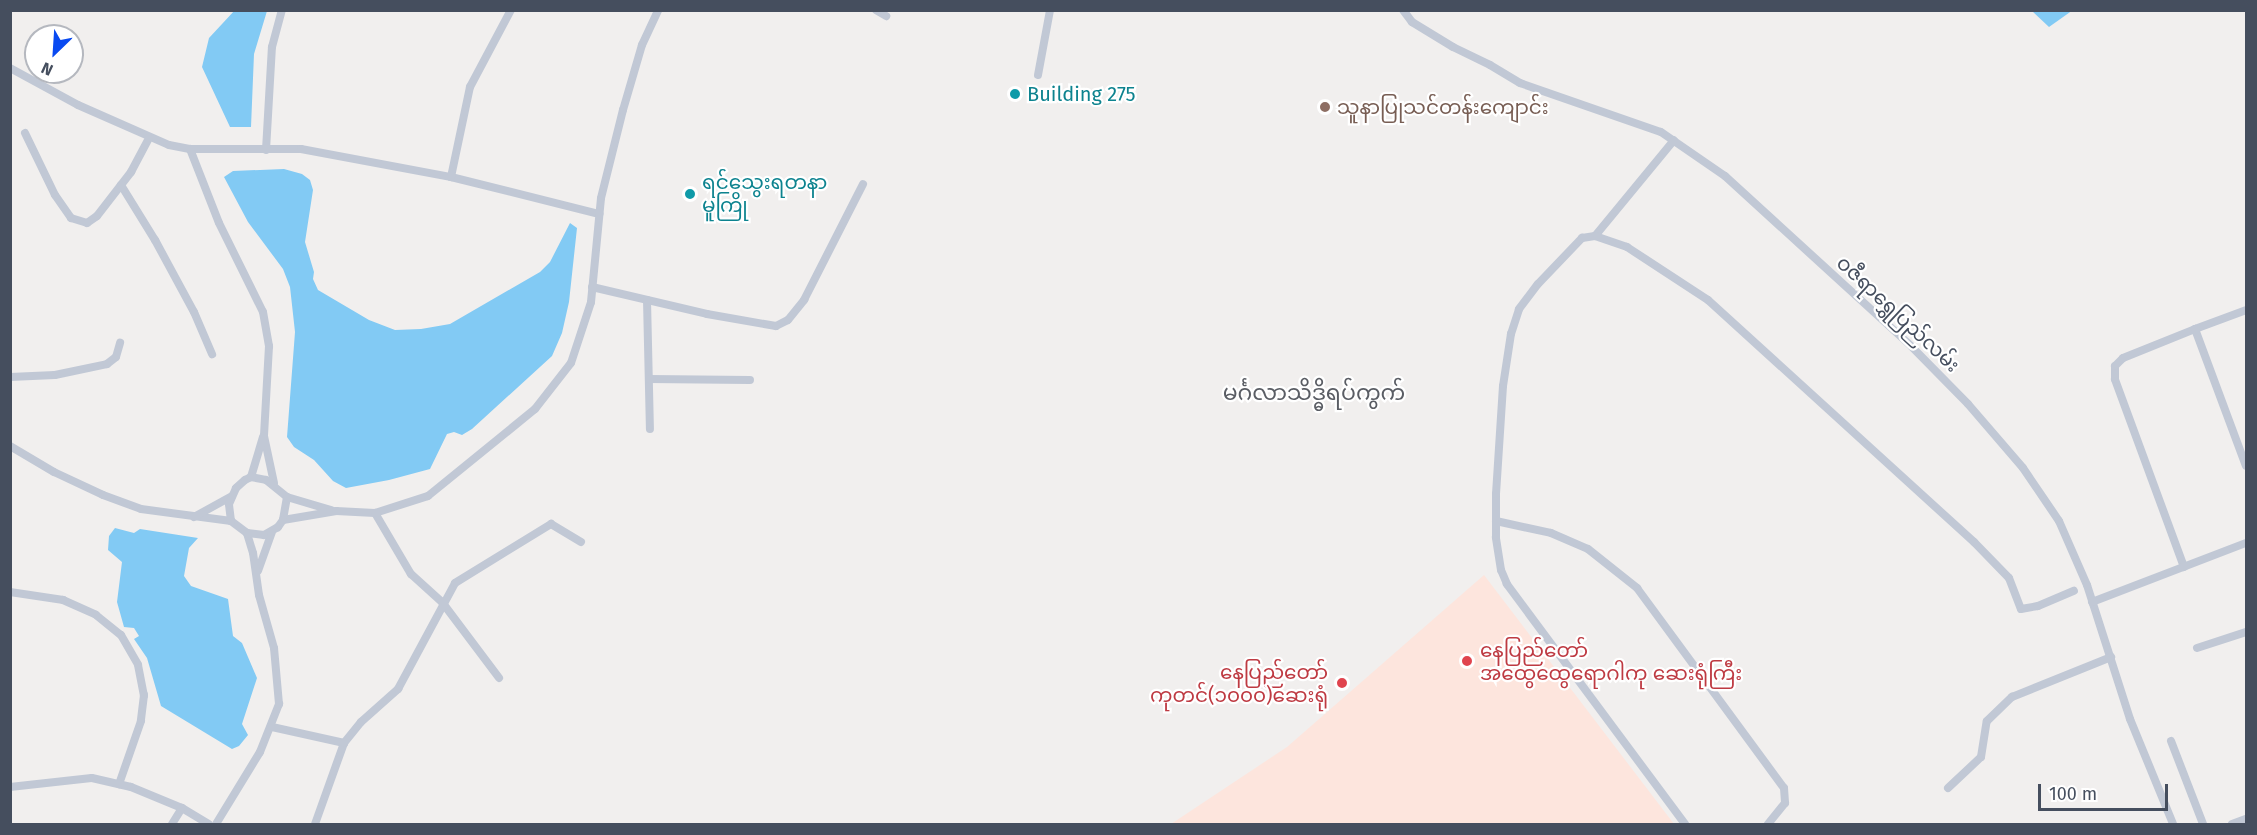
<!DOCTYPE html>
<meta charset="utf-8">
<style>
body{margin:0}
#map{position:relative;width:2257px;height:835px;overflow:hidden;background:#f1efee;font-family:"Fira Sans","Noto Sans Myanmar",sans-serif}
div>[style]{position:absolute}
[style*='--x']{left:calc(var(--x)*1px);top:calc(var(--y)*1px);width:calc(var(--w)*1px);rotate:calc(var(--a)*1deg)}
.medical>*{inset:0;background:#fde5dd}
.water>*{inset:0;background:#82caf4}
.minor>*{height:8px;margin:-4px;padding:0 4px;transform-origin:4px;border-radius:4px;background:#c1c8d5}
.dots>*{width:16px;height:16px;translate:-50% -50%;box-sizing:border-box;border:3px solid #fff;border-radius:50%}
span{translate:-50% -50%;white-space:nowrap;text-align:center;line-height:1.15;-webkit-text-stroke:4.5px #fff;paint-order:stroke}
.culture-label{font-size:20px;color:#0d838f}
.left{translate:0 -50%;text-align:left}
.education-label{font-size:20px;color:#785e54}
.street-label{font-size:20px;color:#454e5e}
.health-label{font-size:20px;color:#be3a42}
.right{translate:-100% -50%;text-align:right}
.quarter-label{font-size:22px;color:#5a5d64}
.frame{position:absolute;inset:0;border:12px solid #454e5e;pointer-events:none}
.north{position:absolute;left:24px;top:24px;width:60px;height:60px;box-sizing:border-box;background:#fff;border:2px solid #b5b8bf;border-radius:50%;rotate:205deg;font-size:16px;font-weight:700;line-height:24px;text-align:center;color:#454e5e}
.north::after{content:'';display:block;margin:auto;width:21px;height:27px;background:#094af1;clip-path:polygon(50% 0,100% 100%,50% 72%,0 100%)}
.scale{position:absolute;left:2038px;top:784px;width:130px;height:27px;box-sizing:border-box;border:3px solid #454e5e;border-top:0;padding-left:8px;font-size:18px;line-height:21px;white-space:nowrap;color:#454e5e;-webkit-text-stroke:4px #fff;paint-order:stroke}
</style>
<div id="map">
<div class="medical">
<i style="clip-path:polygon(1484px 575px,1674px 824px,1171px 824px,1287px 747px)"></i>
</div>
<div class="water">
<i style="clip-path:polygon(235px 10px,267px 11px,254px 54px,251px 127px,230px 127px,202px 67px,209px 38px)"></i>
<i style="clip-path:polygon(2073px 10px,2049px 27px,2032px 11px,2032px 10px)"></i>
<i style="clip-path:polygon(284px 169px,302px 174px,310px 180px,313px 190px,305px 242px,314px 272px,313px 279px,318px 290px,369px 320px,395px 330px,421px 329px,450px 324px,540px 272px,550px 262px,570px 223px,577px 228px,569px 302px,562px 333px,552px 356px,472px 429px,462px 435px,454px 432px,447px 434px,430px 469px,389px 480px,346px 488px,333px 481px,314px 460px,294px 447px,287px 437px,295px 332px,290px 287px,283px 269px,248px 222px,224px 177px,233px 171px)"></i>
<i style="clip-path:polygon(115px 528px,134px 533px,140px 529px,198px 538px,189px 548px,184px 576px,191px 586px,228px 599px,233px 636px,242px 643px,257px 678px,242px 724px,248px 735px,239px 746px,232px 749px,161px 706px,147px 658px,134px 639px,139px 636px,134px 628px,124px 627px,117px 602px,122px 562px,108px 550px,109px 536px)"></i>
</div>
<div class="minor">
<i style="--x:876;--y:10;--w:12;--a:31"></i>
<i style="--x:1403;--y:10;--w:15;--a:53"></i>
<i style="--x:1412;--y:22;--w:48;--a:31.4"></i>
<i style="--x:1453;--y:47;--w:41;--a:25.9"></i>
<i style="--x:1490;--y:65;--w:35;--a:31"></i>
<i style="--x:1520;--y:83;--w:149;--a:19.2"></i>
<i style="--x:1661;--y:132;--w:78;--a:34.5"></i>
<i style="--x:1725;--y:176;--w:253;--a:42.4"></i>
<i style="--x:1912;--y:347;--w:80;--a:45.5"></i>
<i style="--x:1968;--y:404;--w:84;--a:49.3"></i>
<i style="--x:2023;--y:468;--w:64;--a:55.8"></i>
<i style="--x:2059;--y:521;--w:70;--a:66.4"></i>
<i style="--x:2087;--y:585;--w:141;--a:72.2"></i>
<i style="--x:2130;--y:719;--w:113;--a:67.7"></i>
<i style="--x:10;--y:68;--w:77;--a:28.6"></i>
<i style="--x:78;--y:105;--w:99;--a:23.7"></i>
<i style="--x:169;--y:145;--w:21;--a:11"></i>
<i style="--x:190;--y:149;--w:111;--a:0"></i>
<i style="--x:301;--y:149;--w:153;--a:10.6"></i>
<i style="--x:451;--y:177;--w:153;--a:14"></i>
<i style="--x:1038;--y:75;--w:66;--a:-79.5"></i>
<i style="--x:25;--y:133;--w:69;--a:64.2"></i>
<i style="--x:55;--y:195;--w:28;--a:55"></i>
<i style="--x:71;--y:218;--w:17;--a:17"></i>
<i style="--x:87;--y:223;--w:12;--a:-35"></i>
<i style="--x:97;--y:216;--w:56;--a:-52.3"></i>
<i style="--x:131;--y:172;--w:38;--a:-62"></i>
<i style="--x:190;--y:149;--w:79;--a:68.6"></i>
<i style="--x:219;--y:223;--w:99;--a:63.7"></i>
<i style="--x:263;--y:312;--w:35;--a:80"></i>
<i style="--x:269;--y:346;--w:90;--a:93.2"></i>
<i style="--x:264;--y:436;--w:48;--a:78"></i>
<i style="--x:266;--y:150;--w:103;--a:-86.7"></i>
<i style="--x:272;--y:47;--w:38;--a:-75"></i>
<i style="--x:451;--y:177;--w:92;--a:-78.1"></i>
<i style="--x:470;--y:87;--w:87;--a:-62"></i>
<i style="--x:121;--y:185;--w:65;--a:58.3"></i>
<i style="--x:155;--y:240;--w:82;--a:61.6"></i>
<i style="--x:194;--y:312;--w:46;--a:66.8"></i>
<i style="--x:1595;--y:236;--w:124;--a:-50.5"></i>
<i style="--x:592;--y:287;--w:118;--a:13.2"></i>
<i style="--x:707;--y:314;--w:70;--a:9.9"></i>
<i style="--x:776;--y:326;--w:13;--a:-27"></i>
<i style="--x:788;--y:320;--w:26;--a:-51"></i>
<i style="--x:804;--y:300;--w:130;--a:-63"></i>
<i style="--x:647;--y:300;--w:129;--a:88.7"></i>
<i style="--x:2195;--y:329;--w:54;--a:-20.4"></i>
<i style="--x:10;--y:377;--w:45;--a:-2.5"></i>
<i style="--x:55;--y:375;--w:53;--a:-11.9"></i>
<i style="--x:107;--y:364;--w:11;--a:-38"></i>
<i style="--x:116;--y:357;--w:15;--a:-74"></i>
<i style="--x:649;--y:379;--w:101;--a:0.6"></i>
<i style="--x:10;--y:446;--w:51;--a:30.6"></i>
<i style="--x:54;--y:472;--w:54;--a:25.1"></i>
<i style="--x:103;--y:495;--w:40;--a:20.2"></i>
<i style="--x:141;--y:509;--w:91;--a:7.6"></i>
<i style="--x:251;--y:477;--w:42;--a:-73.3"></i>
<i style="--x:287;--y:497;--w:46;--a:16.5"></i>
<i style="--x:375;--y:513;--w:71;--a:59.5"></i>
<i style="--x:411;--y:574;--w:42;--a:42.1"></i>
<i style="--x:442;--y:602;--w:95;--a:53.1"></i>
<i style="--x:194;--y:517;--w:43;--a:-28.9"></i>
<i style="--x:283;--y:520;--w:54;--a:-9.6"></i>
<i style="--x:336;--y:511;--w:39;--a:3"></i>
<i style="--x:375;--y:513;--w:56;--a:-17.8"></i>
<i style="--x:428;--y:496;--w:138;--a:-39.1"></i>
<i style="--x:535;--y:409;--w:58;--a:-52"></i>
<i style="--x:571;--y:363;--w:64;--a:-71.8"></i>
<i style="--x:591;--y:302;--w:104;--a:-84.5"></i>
<i style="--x:601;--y:198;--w:91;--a:-76"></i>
<i style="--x:623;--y:110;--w:68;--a:-73.7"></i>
<i style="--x:642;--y:45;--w:38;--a:-65"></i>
<i style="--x:1496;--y:521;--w:56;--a:12.3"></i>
<i style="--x:1551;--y:533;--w:40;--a:23.4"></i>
<i style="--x:1588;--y:549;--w:63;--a:38.5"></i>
<i style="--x:1637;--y:588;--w:248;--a:53.7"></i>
<i style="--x:1784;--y:788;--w:15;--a:86"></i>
<i style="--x:1785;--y:803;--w:27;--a:129"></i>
<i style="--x:2184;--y:567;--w:200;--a:-110.2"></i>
<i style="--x:2115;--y:379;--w:13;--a:-90"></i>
<i style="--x:2115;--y:366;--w:11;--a:-45"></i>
<i style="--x:2123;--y:358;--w:78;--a:-21.9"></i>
<i style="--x:2195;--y:329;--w:146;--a:69.6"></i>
<i style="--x:258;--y:571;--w:41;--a:-70.3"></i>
<i style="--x:10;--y:592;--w:54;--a:8.6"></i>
<i style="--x:63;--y:600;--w:36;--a:24"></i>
<i style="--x:96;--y:615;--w:32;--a:39"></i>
<i style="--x:121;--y:635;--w:34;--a:60"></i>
<i style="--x:138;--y:665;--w:31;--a:79"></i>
<i style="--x:144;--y:695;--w:26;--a:97"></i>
<i style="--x:141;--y:721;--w:67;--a:109.2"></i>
<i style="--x:2092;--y:602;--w:165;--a:-21"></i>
<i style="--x:2197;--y:648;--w:52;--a:-18.1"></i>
<i style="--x:272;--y:727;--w:74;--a:12.5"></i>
<i style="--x:2171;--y:741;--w:89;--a:68.9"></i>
<i style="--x:10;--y:787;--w:82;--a:-6.3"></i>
<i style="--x:92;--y:778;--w:40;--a:13"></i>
<i style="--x:131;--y:787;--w:55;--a:22.4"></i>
<i style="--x:182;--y:808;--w:31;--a:31"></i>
<i style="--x:1948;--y:788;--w:45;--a:-43.2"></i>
<i style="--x:1981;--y:757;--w:36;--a:-81"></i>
<i style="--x:1987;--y:721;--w:35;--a:-44"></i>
<i style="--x:2012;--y:697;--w:107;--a:-22"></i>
<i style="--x:172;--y:824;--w:19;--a:-58"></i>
<i style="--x:216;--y:824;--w:84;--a:-58.6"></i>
<i style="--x:260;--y:752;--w:52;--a:-68.4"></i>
<i style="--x:279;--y:704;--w:56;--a:-95.1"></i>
<i style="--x:274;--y:648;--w:55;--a:-105.8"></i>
<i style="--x:259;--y:595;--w:42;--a:-98.1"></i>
<i style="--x:253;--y:553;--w:21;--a:-107"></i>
<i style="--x:247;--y:533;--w:20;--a:-143"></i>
<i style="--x:231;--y:521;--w:17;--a:-97"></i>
<i style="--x:229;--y:504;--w:17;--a:-66"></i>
<i style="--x:236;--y:488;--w:12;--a:-42"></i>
<i style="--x:245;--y:480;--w:7;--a:-27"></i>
<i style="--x:251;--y:477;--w:15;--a:11"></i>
<i style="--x:266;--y:480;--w:27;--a:39"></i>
<i style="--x:287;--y:497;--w:23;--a:100"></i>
<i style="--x:283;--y:520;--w:9;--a:126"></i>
<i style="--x:278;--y:527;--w:16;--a:150"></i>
<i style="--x:264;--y:535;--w:17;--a:-173"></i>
<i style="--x:315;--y:824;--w:86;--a:-70.3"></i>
<i style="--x:344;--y:743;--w:27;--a:-51"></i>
<i style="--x:361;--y:722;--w:50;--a:-41.7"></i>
<i style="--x:398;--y:689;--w:120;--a:-61.7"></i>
<i style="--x:455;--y:583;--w:113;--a:-31.6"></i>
<i style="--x:551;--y:524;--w:35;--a:31"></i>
<i style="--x:1685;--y:824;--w:299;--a:-126.6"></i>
<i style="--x:1507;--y:584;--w:15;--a:-113"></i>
<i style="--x:1501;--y:570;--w:33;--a:-99"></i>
<i style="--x:1496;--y:537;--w:43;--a:-90"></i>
<i style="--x:1496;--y:494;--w:108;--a:-86.3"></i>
<i style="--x:1503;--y:386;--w:53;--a:-81.3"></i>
<i style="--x:1511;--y:334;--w:26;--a:-72"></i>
<i style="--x:1519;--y:309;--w:31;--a:-53"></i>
<i style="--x:1538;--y:284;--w:64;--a:-46.3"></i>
<i style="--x:1582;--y:238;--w:13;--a:-9"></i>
<i style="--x:1595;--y:236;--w:34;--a:19"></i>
<i style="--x:1627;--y:247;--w:97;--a:33.2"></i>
<i style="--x:1708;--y:300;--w:360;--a:42.3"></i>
<i style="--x:1974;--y:542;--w:50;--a:45.8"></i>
<i style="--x:2009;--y:578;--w:33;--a:69"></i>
<i style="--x:2021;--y:609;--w:17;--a:-10"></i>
<i style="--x:2038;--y:606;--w:39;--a:-23"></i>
<i style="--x:2232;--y:824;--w:15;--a:-20"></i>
</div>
<div class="dots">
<i style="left:1015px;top:94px;background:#0f9aa8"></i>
<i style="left:1325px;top:107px;background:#8d6e63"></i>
<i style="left:690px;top:194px;background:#0f9aa8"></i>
<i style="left:1467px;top:661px;background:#e0444e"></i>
<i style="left:1342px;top:683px;background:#e0444e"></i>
</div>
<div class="culture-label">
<span class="left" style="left:1027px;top:94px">Building 275</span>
<span class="left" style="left:702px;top:194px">ရင်သွေးရတနာ<br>မူကြို</span>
</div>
<div class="education-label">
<span class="left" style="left:1337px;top:107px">သူနာပြုသင်တန်းကျောင်း</span>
</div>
<div class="street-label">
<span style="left:1898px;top:314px;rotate:43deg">ဝဇီရာရွှေပြည်လမ်း</span>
</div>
<div class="health-label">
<span class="left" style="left:1480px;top:662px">နေပြည်တော်<br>အထွေထွေရောဂါကု ဆေးရုံကြီး</span>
<span class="right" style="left:1328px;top:684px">နေပြည်တော်<br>ကုတင်(၁၀၀၀)ဆေးရုံ</span>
</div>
<div class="quarter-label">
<span style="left:1314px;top:393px">မင်္ဂလာသိဒ္ဓိရပ်ကွက်</span>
</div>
<div class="frame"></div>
<div class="north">N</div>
<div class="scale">100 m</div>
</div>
